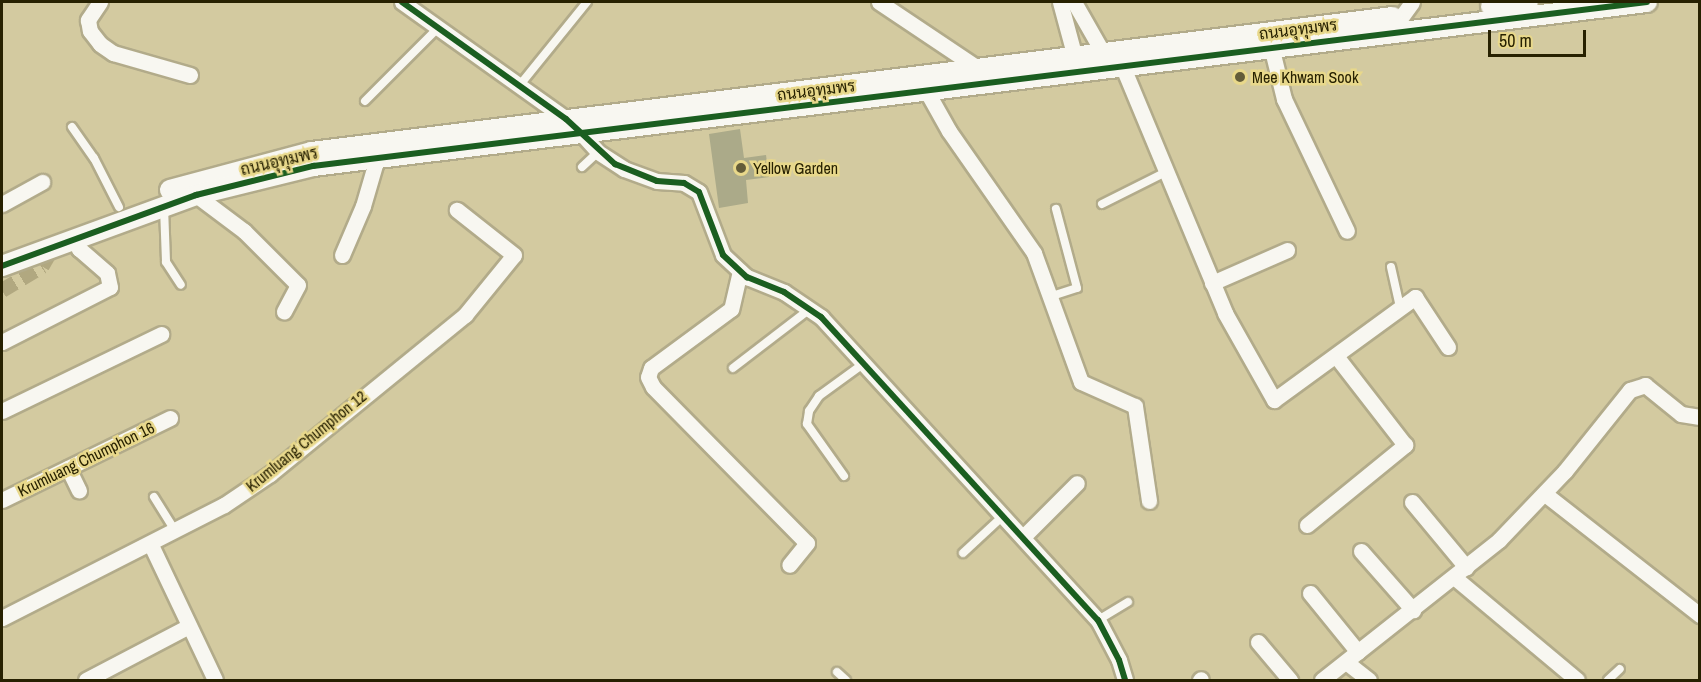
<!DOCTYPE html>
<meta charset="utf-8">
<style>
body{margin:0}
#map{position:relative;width:1701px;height:682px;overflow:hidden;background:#d3caa0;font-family:"Archivo Narrow",Sarabun,sans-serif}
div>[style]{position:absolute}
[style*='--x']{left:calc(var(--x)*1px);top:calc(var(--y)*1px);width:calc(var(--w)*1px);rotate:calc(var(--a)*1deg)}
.building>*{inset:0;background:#abaa89}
.minor-tunnel>*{height:15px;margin-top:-7.5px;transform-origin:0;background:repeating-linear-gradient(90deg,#b1a880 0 15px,transparent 0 23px)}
.roads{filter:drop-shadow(2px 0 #b2ab8a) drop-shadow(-2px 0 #b2ab8a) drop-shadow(0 2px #b2ab8a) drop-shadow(0 -2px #b2ab8a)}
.service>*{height:8px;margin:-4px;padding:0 4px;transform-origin:4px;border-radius:4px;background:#f8f7f1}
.minor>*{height:15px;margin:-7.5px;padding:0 7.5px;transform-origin:7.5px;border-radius:7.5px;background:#f8f7f1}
.tertiary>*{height:20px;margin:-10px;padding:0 10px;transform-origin:10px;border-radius:10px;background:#f8f7f1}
.cycleway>*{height:6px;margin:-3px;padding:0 3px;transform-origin:3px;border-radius:3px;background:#1b5e20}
.dots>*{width:16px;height:16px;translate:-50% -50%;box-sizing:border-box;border:3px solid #e8d88b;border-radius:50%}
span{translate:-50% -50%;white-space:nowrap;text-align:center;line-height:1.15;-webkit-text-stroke:5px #e8d88b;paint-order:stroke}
.street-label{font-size:16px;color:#272101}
.poi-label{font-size:16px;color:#272101}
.left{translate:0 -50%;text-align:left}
.frame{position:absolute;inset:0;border:3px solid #272101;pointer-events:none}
.scale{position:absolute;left:1488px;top:30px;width:98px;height:27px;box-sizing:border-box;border:3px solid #272101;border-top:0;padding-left:8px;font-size:18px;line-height:21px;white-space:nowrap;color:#272101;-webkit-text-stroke:4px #e8d88b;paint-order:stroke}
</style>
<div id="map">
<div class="building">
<i style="clip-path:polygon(740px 129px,744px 158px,766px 155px,769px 177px,746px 180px,748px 203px,719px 208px,709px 134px)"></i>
</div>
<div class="minor-tunnel">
<i style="--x:2;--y:290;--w:47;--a:-31"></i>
<i style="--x:42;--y:266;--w:24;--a:-60"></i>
</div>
<div class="roads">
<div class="service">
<i style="--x:519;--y:86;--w:108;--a:-51"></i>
<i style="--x:365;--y:101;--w:100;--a:-45"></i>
<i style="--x:72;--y:127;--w:38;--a:55"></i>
<i style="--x:94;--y:158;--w:55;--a:63"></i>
<i style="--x:582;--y:167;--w:22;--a:-43"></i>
<i style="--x:1102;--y:204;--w:72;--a:-26.6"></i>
<i style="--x:164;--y:207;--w:55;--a:87.9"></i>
<i style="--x:166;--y:262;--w:27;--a:57"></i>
<i style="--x:1391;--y:267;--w:41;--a:77.3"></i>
<i style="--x:1052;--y:296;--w:26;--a:-18"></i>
<i style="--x:1077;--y:288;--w:82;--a:-104.9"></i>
<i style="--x:733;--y:368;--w:97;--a:-37.5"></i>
<i style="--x:844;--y:476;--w:64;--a:-125.4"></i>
<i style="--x:807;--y:424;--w:13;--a:-81"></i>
<i style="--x:809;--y:411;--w:18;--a:-56"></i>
<i style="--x:819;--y:396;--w:54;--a:-36"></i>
<i style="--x:154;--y:497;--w:40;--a:58"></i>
<i style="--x:963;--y:553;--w:54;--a:-42.8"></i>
<i style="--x:1098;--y:620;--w:35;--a:-31"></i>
<i style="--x:837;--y:672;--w:12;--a:42"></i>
<i style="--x:1608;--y:680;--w:16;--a:-43"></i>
</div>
<div class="minor">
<i style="--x:100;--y:2;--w:22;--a:124"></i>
<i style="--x:88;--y:20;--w:11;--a:80"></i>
<i style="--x:90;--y:31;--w:16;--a:52"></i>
<i style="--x:100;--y:44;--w:16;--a:35"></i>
<i style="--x:113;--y:53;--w:80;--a:15.9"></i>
<i style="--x:402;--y:2;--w:201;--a:35.5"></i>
<i style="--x:879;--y:2;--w:120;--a:33.8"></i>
<i style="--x:1060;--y:2;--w:54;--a:74.9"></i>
<i style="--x:1074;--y:2;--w:56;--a:60.3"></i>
<i style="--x:1402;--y:16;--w:17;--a:-54"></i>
<i style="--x:1271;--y:46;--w:55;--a:76.2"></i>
<i style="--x:1284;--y:99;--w:146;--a:64.5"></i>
<i style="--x:1122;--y:65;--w:269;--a:67.4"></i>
<i style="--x:1225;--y:313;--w:100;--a:60.6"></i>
<i style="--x:1274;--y:400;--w:175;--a:-36.1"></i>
<i style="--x:1415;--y:297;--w:60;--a:56.6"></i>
<i style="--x:926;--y:90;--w:47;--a:60.7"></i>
<i style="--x:949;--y:131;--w:149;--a:55.1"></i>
<i style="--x:1034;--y:253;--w:137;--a:70"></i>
<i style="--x:1081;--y:382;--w:59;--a:24"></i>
<i style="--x:1135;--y:406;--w:96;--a:81.6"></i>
<i style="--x:581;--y:133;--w:25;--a:48"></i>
<i style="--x:598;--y:152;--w:31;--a:33"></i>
<i style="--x:624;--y:169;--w:35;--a:20"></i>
<i style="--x:657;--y:181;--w:27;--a:4"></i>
<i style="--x:684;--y:183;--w:17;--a:31"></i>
<i style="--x:699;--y:192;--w:67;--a:69.1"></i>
<i style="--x:723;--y:255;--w:33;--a:43"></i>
<i style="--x:747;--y:277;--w:40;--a:22"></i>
<i style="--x:784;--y:292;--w:45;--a:34"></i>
<i style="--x:821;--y:317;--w:411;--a:47.6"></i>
<i style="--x:1098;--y:620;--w:45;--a:62.3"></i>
<i style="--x:1119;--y:660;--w:21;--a:73"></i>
<i style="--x:196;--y:195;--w:60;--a:36.9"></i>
<i style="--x:244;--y:231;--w:76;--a:45"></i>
<i style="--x:298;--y:285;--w:30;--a:118"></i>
<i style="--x:2;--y:204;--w:46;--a:-28.8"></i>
<i style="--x:342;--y:255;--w:53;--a:-66.8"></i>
<i style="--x:363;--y:206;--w:50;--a:-73.7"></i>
<i style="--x:740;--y:271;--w:39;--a:103"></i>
<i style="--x:731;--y:309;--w:99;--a:143.6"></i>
<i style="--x:651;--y:368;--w:9;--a:108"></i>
<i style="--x:648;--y:377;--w:11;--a:63"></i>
<i style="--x:653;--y:387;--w:219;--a:45.4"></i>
<i style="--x:807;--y:543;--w:28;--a:129"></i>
<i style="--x:1212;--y:283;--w:82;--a:-23.7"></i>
<i style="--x:2;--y:342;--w:121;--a:-27"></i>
<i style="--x:110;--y:287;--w:14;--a:-102"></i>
<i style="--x:107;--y:273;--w:37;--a:-139"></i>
<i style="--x:79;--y:249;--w:12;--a:-114"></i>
<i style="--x:2;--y:411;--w:177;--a:-25.8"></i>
<i style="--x:68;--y:468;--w:25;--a:64"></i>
<i style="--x:1545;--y:494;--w:197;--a:38"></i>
<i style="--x:2;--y:500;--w:187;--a:-26"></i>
<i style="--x:1412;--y:502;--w:85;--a:50.3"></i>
<i style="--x:1307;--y:525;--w:127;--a:-39.2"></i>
<i style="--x:1405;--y:445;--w:113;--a:-127.8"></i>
<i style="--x:1023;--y:537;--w:76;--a:-45"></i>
<i style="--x:151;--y:545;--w:149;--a:64.6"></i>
<i style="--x:1361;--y:551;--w:79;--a:48.6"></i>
<i style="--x:1454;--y:577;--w:160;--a:39.9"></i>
<i style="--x:1310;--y:593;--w:76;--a:50.9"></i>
<i style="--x:2;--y:618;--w:249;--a:-27"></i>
<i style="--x:224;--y:505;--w:55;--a:-34"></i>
<i style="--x:270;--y:474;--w:252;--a:-39.2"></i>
<i style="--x:465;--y:315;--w:77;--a:-50.8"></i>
<i style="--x:514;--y:255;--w:73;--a:-141.7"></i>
<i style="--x:1258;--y:642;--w:50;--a:49.9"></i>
<i style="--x:1346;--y:662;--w:29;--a:38"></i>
<i style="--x:86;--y:680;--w:116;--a:-27.7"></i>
<i style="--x:1200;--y:680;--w:1;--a:-45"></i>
<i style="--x:1322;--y:680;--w:226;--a:-38.3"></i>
<i style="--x:1499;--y:540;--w:95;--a:-46.3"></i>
<i style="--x:1565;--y:471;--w:104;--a:-51.3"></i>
<i style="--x:1630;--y:390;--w:16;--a:-18"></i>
<i style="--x:1645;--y:385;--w:46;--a:38.9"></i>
<i style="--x:1681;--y:414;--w:19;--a:9"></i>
</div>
<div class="tertiary">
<i style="--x:1491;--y:6;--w:37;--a:-6"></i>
<i style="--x:170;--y:190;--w:147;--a:-15"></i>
<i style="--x:312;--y:152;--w:1089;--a:-7.12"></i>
<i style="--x:2;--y:266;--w:207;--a:-20.1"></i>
<i style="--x:196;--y:195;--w:121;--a:-13.9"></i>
<i style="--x:313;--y:166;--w:1344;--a:-7.01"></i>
</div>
</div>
<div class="cycleway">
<i style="--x:402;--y:2;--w:201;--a:35.5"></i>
<i style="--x:566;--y:119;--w:67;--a:42.6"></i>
<i style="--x:615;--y:164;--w:45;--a:22"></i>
<i style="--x:657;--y:181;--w:27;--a:4"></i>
<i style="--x:684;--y:183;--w:17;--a:31"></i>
<i style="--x:699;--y:192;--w:67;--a:69.1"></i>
<i style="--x:723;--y:255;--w:33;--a:43"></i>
<i style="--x:747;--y:277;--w:40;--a:22"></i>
<i style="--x:784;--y:292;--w:45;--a:34"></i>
<i style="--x:821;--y:317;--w:411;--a:47.6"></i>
<i style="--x:1098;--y:620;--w:45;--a:62.3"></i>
<i style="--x:1119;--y:660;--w:21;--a:73"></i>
<i style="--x:2;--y:266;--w:207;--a:-20.1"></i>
<i style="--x:196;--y:195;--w:121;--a:-13.9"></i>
<i style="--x:313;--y:166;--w:1344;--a:-7.01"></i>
</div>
<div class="dots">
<i style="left:1240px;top:77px;background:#635c39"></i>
<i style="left:741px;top:168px;background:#635c39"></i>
</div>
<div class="street-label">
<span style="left:1298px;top:29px;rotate:-7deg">ถนนอุทุมพร</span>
<span style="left:816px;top:90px;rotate:-7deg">ถนนอุทุมพร</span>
<span style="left:279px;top:161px;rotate:-13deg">ถนนอุทุมพร</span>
<span style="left:306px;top:441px;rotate:-39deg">Krumluang Chumphon 12</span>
<span style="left:86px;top:459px;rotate:-26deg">Krumluang Chumphon 16</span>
</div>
<div class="poi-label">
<span class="left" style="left:1252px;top:77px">Mee Khwam Sook</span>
<span class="left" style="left:753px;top:168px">Yellow Garden</span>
</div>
<div class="frame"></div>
<div class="scale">50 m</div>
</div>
